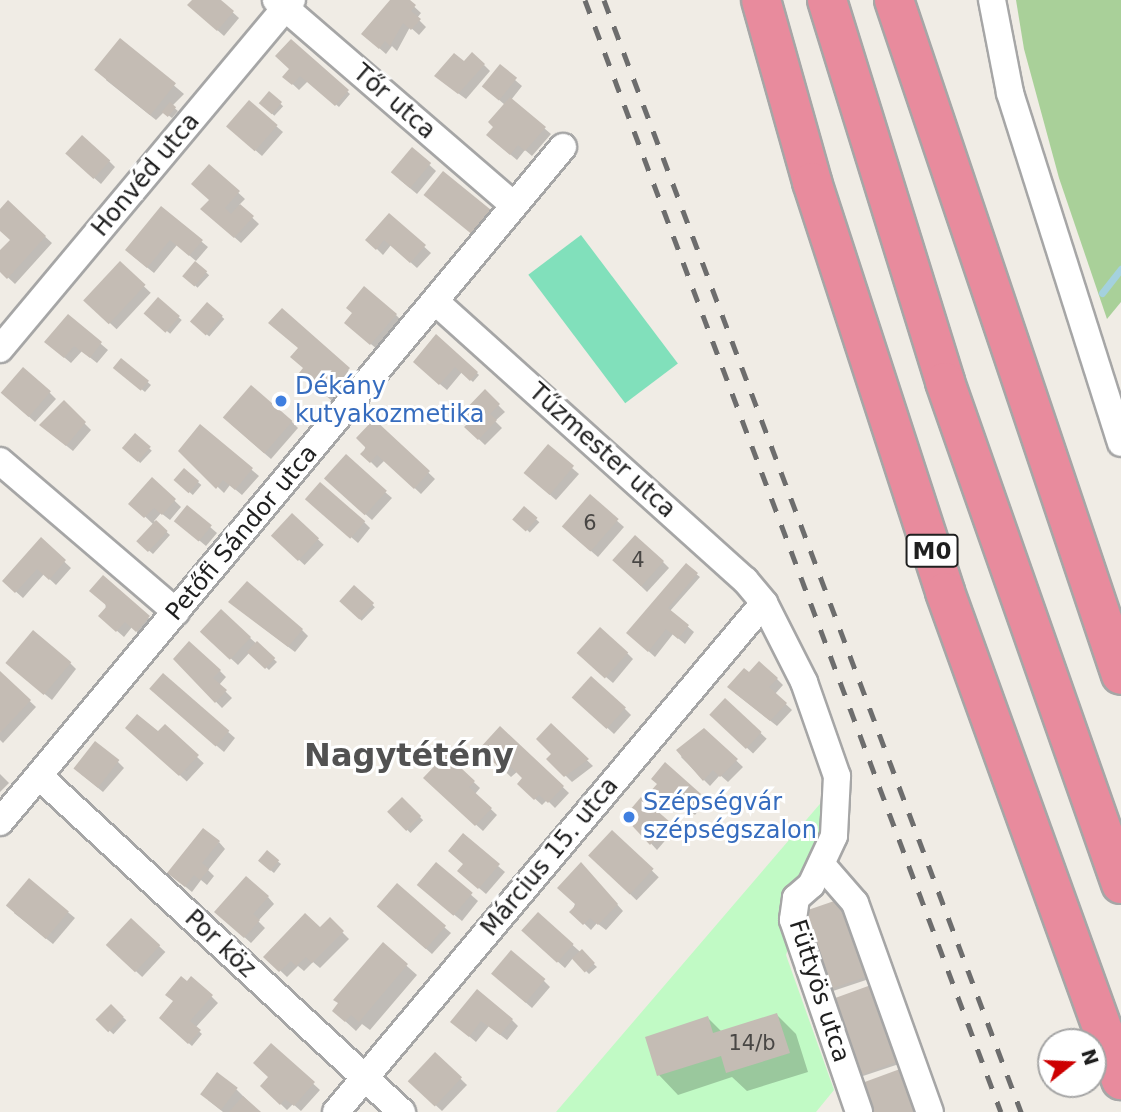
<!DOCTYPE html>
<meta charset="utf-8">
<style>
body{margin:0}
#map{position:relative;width:1121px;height:1112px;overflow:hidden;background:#f0ece5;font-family:"DejaVu Sans",sans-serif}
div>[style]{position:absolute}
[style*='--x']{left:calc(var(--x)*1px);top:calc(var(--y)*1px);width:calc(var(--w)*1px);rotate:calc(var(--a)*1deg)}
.forest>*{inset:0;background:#a9d099}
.park>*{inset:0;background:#c1fac5}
.pitch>*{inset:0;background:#81e0bb;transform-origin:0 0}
.shadow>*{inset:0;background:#0003;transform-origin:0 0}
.stream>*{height:7px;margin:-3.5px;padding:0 3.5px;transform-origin:3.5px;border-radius:3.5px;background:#a4d1de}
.building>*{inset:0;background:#c4bcb4;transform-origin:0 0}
.roads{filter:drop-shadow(2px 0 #a6a6a6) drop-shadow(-2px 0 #a6a6a6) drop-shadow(0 2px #a6a6a6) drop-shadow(0 -2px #a6a6a6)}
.minor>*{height:26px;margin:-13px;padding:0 13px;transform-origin:13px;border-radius:13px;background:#fff}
.highway>*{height:38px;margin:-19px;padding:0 19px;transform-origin:19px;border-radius:19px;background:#e88b9d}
.rail>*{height:5px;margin-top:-2.5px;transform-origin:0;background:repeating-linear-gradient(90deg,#6d6d6d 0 14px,transparent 0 28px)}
.dots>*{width:19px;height:19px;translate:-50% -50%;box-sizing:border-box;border:4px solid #fff;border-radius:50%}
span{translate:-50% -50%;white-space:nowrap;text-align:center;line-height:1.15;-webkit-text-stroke:6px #fff;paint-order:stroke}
.number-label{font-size:21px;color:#484644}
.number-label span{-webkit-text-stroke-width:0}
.shield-label span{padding:2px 5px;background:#fff;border:2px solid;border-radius:5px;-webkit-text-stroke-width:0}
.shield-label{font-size:23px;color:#1f1f1f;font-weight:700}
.street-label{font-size:24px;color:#1f1f1f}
.shop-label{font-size:24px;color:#366cbe}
.left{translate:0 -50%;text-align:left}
.district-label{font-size:32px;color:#525252;font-weight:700}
.north{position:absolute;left:1037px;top:1028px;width:70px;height:70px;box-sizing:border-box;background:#fff;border:2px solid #a5a5a5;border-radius:50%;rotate:72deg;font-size:19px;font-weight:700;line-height:28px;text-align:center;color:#1f1f1f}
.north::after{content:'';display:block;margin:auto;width:24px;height:32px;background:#cd0001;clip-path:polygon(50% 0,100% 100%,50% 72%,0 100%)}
</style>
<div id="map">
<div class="forest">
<i style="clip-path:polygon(1016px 0,1121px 0,1121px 302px,1107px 319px,1059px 178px,1024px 49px)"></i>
</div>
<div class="park">
<i style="clip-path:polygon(825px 798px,828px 827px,786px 955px,834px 1090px,816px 1112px,556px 1112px)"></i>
</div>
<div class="pitch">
<i style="left:581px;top:235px;width:161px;height:66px;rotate:53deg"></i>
</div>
<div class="shadow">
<i style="clip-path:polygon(194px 0,219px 0,239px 18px,224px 36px,196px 11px)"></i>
<i style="clip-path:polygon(393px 0,407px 0,421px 13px,417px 18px,426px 27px,419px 35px,410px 27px,397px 51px,392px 46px,386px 54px,370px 40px)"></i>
<i style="clip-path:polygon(120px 40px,184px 94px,172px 106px,178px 111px,172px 118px,164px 112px,156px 120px,106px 80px)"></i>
<i style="clip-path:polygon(291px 41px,350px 94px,339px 107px,308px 81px,299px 90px,284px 76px,291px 69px)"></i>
<i style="clip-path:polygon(484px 65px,490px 71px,466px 99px,443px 82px)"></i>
<i style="clip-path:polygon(500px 67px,522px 86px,511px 100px,551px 134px,532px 156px,525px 150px,517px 160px,494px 141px,505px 105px,490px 92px)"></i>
<i style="left:270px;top:94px;width:18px;height:13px;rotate:43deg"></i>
<i style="clip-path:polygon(276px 126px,283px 132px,262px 156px,235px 132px)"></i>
<i style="clip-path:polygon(412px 149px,436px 171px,417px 194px,399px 179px)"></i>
<i style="clip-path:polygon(74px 160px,109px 161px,115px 167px,101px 184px)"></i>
<i style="clip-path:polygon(209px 166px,245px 199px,239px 205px,259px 224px,241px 243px,209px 215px)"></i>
<i style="clip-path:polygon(8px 203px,52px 243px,15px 284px,0 270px,0 253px,12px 240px,0 229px,0 211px)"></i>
<i style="clip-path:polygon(161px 208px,208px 247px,196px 261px,177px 245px,154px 273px,133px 256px)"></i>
<i style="clip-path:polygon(389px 215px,431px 253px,417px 268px,391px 245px,383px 255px,368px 240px)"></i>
<i style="left:196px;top:263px;width:18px;height:17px;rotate:43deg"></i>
<i style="left:120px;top:264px;width:42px;height:50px;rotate:43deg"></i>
<i style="left:158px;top:300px;width:31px;height:18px;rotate:40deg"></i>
<i style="left:207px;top:304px;width:23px;height:23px;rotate:41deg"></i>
<i style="clip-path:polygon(396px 315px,402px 321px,378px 350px,353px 329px)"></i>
<i style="clip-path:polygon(68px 316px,108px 350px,97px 363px,82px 351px,71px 363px,53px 348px)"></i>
<i style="clip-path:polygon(462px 359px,479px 375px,473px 382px,462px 372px,447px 390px,421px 368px)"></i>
<i style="clip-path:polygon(121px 360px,151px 385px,145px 392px,118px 370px)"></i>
<i style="clip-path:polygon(305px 368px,348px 370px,355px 376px,332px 401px,307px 379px)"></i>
<i style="clip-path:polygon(49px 392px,56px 399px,35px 422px,9px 399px)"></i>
<i style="clip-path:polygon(485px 392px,505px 412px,495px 421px,502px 428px,485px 445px,466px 427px)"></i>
<i style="clip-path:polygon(64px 403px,91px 430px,73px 451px,48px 431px)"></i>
<i style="clip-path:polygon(374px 421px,435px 479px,421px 494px,385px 460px,377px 468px,363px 454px)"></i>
<i style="clip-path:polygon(292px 422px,298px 428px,271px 459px,231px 424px)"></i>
<i style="clip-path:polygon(201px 427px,259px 476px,242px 495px,230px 485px,224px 493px,181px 451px)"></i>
<i style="left:135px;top:435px;width:23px;height:17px;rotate:43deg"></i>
<i style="clip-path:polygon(572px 468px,579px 474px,556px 500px,532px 479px)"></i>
<i style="left:184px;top:470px;width:23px;height:13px;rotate:41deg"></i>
<i style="clip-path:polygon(153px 480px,181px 507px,170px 520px,161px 513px,154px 521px,170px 535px,153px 554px,139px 542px,154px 525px,131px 503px)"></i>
<i style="clip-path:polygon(333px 485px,385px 492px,392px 498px,372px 520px)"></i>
<i style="clip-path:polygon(590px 497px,624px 527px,598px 557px,570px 533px)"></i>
<i style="clip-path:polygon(314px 505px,364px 522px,370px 528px,358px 543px)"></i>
<i style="clip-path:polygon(188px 508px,217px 533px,206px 546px,183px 527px)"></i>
<i style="left:524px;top:508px;width:21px;height:14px;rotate:43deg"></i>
<i style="left:293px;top:516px;width:42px;height:28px;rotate:43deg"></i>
<i style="clip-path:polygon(41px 540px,71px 568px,56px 585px,44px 574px,23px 598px,4px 581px)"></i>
<i style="clip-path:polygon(614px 560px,663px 562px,669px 568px,647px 592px)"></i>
<i style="clip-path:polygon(686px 566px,700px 577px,670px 611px,694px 632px,685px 644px,673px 634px,655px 657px,635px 639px)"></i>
<i style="clip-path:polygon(103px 577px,155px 624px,143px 637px,132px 627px,124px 637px,107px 622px)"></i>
<i style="left:354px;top:587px;width:29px;height:19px;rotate:44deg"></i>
<i style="clip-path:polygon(237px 608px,302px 630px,308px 636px,295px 652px)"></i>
<i style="clip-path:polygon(221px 612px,277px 662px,269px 670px,250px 652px,238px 665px,202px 632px)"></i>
<i style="clip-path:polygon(627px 653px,633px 659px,613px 683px,586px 660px)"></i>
<i style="clip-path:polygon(175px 659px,220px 671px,226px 677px,219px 685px,232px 698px,222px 708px)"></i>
<i style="clip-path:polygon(70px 663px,76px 669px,52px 700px,14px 669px)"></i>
<i style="clip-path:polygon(0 673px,36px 707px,3px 743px,0 740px)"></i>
<i style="clip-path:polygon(163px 675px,235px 738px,224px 752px,157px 695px)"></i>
<i style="clip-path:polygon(749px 675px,777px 679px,783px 685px,775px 694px,792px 710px,777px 726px,735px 693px)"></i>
<i style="clip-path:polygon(574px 697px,625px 709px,631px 715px,614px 734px)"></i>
<i style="left:725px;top:700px;width:57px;height:20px;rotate:43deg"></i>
<i style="clip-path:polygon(551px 726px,593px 766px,572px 782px,549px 759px,553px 754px)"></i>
<i style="left:165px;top:727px;width:53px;height:25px;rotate:43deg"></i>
<i style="clip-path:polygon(500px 728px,569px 793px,555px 808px,547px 800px,542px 805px,519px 784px,525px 778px,518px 771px,511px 777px,481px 749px)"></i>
<i style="clip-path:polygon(704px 730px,743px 767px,728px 782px,720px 775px,710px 786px,681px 757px)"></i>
<i style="clip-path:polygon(446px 756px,480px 788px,475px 794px,497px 815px,483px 831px,425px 778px)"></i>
<i style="clip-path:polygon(117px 761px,124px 768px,103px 792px,81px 774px)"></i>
<i style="clip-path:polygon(665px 765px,706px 801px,695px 815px,678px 800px,670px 810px,658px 799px)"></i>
<i style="clip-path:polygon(0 774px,9px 783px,0 792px)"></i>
<i style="left:402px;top:799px;width:30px;height:18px;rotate:45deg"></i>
<i style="clip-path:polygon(627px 817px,669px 823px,675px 829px,657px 850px)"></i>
<i style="left:612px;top:832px;width:65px;height:32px;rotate:44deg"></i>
<i style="clip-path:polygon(219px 842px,225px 849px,208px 870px,214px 876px,207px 885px,201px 880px,192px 892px,176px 879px)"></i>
<i style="clip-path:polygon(267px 853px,281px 864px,274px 873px,263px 864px)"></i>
<i style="clip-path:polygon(436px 864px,478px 901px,462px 921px,425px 891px)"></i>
<i style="clip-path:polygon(498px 866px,505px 872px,486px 894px,466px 877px)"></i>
<i style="clip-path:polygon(587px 871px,623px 911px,606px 930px,597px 923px,591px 930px,572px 912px)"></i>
<i style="clip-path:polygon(29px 880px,75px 918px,53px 944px,14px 913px)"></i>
<i style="clip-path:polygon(268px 897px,274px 904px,258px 921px,265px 928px,251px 943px,223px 918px)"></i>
<i style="clip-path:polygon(840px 901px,869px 979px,833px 991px,831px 989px)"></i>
<i style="clip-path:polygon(385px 913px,444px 927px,451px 933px,432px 954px)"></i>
<i style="clip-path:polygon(538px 914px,597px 967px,589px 974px,573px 958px,565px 968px,530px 937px)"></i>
<i style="left:131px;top:920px;width:47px;height:34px;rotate:43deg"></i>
<i style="clip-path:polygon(330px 920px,349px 939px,320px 968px,313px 962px,304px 971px,298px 966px,287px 977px,266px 957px,320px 930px)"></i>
<i style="clip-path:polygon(383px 945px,417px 975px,370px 1030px,362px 1024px,356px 1031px,344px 1020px)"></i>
<i style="clip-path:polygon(500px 980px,544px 981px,550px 987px,532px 1008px)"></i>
<i style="clip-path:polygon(870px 987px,899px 1064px,863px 1076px,860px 1074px)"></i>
<i style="clip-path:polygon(211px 996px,218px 1003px,195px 1028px,202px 1034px,192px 1046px,167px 1024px)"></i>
<i style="left:111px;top:1006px;width:21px;height:19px;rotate:43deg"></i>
<i style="clip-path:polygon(777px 1015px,796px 1034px,808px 1072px,747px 1091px,732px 1077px,678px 1095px,659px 1075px,708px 1018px,722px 1032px)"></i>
<i style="clip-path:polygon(512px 1020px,518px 1026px,507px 1040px,489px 1026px,476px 1042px,452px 1022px)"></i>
<i style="clip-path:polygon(271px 1045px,320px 1090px,301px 1111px,293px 1104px,287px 1110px,262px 1086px,270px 1077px)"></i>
<i style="clip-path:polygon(435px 1054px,467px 1085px,442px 1111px,418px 1089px)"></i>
<i style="clip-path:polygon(217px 1074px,237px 1090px,259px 1112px,223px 1112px,208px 1100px)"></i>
</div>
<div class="stream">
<i style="--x:1102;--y:293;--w:31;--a:-52"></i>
</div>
<div class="building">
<i style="clip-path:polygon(192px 0,221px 0,234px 11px,217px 31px,187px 5px)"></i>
<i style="clip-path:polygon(390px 0,410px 0,416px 5px,411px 11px,421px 19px,411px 30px,403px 23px,390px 46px,385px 41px,379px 49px,361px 34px)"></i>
<i style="left:120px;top:38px;width:72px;height:41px;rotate:39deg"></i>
<i style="clip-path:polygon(291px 39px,349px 90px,335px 106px,300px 76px,292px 85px,282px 77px,289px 69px,275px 56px)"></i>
<i style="clip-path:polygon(472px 52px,485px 64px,458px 94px,434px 76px,454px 53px,464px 61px)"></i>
<i style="left:500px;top:64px;width:22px;height:29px;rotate:39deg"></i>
<i style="left:269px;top:91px;width:17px;height:16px;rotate:40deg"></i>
<i style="clip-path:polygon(510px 97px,546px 127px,525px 151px,518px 145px,510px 155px,486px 135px,493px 127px,488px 122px)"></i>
<i style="left:249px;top:100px;width:38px;height:35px;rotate:41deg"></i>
<i style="left:170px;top:102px;width:8px;height:13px;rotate:40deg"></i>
<i style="left:82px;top:135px;width:38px;height:25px;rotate:42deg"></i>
<i style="left:412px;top:147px;width:25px;height:33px;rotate:40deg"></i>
<i style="clip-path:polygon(209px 164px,240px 191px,225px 208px,231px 214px,240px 204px,254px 216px,234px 238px,200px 209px,209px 200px,191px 184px)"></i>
<i style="left:443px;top:171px;width:65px;height:31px;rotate:39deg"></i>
<i style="clip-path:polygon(8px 200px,46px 236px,7px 279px,0 272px,0 250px,10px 240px,0 231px,0 209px)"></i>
<i style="clip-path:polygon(161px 206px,203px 240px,189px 256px,170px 240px,147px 268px,125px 250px)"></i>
<i style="clip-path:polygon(389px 213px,426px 245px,410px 263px,384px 240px,376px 250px,365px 240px)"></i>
<i style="left:120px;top:261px;width:35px;height:54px;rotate:43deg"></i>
<i style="left:195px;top:261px;width:16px;height:20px;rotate:40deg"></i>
<i style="clip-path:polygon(364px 286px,397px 314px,370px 345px,344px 323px,352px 313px,346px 308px)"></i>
<i style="left:158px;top:297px;width:29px;height:22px;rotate:41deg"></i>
<i style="left:207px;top:302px;width:21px;height:26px;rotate:41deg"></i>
<i style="clip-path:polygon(282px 308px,350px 368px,325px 396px,299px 373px,303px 368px,290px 357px,298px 348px,268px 323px)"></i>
<i style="clip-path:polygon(68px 314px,102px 342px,90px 358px,74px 346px,64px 358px,44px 342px)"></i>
<i style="clip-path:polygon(436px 334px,478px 372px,470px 381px,455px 367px,439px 385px,413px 362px)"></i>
<i style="left:121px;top:358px;width:36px;height:13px;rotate:39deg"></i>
<i style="left:23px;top:367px;width:37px;height:34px;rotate:41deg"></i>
<i style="left:251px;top:385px;width:55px;height:43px;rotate:41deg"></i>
<i style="clip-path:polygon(485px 389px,500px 404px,490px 414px,497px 420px,478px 440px,464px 427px,470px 421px,462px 413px)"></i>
<i style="clip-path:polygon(64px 400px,86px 422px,66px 446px,39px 425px)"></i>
<i style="clip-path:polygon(374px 419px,430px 471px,414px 489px,377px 455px,370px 463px,360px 454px,366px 448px,356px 438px)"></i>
<i style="clip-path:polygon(200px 424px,253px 468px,235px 490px,223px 480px,216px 489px,178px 451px)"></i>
<i style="left:135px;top:433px;width:21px;height:20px;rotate:41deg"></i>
<i style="left:548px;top:444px;width:34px;height:38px;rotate:40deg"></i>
<i style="left:346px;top:454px;width:55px;height:33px;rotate:42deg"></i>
<i style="left:184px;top:468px;width:20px;height:16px;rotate:41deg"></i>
<i style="clip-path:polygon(152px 477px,176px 499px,162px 515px,154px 508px,144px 518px,128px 504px)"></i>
<i style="left:320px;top:482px;width:60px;height:23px;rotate:41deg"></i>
<i style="left:590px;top:494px;width:38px;height:43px;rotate:41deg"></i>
<i style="left:187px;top:505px;width:32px;height:21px;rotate:39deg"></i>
<i style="left:524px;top:506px;width:18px;height:18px;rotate:41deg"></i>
<i style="left:292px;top:513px;width:37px;height:31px;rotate:43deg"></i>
<i style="left:156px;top:520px;width:16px;height:29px;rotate:43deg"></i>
<i style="left:635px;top:535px;width:39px;height:34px;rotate:42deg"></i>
<i style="clip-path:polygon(41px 537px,66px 560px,49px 580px,37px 569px,15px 593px,2px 581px)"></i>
<i style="clip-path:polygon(686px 563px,698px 573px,668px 608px,689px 625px,678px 639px,666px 629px,648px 652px,626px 633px)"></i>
<i style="clip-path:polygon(103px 575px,150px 616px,136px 632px,125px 622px,116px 632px,98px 616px,107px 606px,89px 591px)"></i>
<i style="clip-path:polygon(247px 581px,303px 629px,288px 647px,228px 602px)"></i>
<i style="left:354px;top:585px;width:27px;height:22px;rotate:42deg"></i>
<i style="left:221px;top:609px;width:41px;height:31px;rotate:43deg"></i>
<i style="left:600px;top:627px;width:38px;height:35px;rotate:42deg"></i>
<i style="left:33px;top:630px;width:50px;height:43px;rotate:40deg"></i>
<i style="clip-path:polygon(189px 641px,221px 670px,213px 678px,227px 690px,215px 703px,173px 659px)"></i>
<i style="left:257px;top:641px;width:25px;height:15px;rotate:43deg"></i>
<i style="clip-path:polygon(759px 661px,778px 678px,769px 687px,787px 703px,770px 721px,727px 687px,744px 668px,749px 672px)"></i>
<i style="clip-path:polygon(0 671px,31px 700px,0 733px)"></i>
<i style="left:163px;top:673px;width:88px;height:21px;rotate:41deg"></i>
<i style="left:591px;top:676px;width:47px;height:29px;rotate:42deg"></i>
<i style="left:725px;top:698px;width:50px;height:23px;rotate:43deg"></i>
<i style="clip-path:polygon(137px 714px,158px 731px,165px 724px,199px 755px,179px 776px,125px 728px)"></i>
<i style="clip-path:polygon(551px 723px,589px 759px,564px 777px,546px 759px,551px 754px,536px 739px)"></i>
<i style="clip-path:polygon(500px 726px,564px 786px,548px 803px,539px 795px,534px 800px,517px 784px,522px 778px,510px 766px,504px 772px,479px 749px)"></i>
<i style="clip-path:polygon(704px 728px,738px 759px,720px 777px,713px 770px,703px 781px,676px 750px)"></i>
<i style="left:95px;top:741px;width:31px;height:35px;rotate:38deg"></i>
<i style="clip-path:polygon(446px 754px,475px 781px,469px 787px,492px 808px,475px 826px,423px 778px)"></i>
<i style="clip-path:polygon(665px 762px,701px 794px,687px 810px,670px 795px,662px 805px,649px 793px,657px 784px,651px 779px)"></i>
<i style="left:402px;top:797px;width:27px;height:21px;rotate:45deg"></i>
<i style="clip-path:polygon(641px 797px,670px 822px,650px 845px,624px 817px)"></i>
<i style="clip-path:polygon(203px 828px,220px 841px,202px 863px,209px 869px,200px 880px,194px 875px,185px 887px,167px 873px)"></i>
<i style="left:612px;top:830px;width:57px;height:35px;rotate:43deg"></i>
<i style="clip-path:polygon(463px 833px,500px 864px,478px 889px,457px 871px,463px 864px,448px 851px)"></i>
<i style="left:267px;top:850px;width:16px;height:14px;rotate:40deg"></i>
<i style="left:436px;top:862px;width:48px;height:30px;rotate:40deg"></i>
<i style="clip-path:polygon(581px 862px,618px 904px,598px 925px,590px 918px,583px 925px,569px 912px,576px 905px,557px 888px)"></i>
<i style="clip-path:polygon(246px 876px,269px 896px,253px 914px,260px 920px,244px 938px,214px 912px)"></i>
<i style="left:29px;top:878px;width:52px;height:36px;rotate:40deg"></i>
<i style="left:397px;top:883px;width:65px;height:31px;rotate:41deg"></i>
<i style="left:840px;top:899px;width:82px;height:40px;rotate:71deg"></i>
<i style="left:538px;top:912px;width:48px;height:25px;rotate:42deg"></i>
<i style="clip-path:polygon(305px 913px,320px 927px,330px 917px,344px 931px,312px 963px,306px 957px,296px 966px,291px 961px,279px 972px,263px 957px)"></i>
<i style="left:131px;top:918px;width:40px;height:37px;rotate:43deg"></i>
<i style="clip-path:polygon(383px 942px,408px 964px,359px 1022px,351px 1015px,345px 1022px,332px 1011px,338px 1003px,333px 1000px)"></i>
<i style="left:582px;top:949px;width:19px;height:14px;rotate:47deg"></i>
<i style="left:511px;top:950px;width:45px;height:31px;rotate:40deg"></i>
<i style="clip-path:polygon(181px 976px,187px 981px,191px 976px,213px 995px,190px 1021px,201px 1030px,188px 1044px,159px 1018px,173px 1001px,165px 995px)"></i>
<i style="left:871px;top:985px;width:81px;height:41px;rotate:70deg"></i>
<i style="clip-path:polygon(477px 989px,513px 1019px,500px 1035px,481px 1021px,469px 1037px,450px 1022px)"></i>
<i style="left:111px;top:1004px;width:18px;height:22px;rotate:45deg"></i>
<i style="clip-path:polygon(777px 1013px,790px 1053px,726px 1073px,721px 1056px,657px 1076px,645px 1037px,708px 1016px,713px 1033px)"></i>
<i style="clip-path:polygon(271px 1043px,315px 1082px,294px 1106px,285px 1099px,280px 1105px,260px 1086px,268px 1077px,253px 1063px)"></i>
<i style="left:435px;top:1052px;width:37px;height:40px;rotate:43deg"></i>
<i style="clip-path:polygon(900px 1069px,916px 1112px,872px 1112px,862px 1083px)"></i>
<i style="left:217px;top:1072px;width:26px;height:28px;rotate:37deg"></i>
<i style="clip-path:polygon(243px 1096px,261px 1112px,229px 1112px)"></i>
</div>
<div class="roads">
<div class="minor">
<i style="--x:276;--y:0;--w:312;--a:40.8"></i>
<i style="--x:992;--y:0;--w:95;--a:79"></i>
<i style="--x:1010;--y:93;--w:367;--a:72.4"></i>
<i style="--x:436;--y:302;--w:416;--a:42"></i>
<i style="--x:745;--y:580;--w:30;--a:50"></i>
<i style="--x:764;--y:603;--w:89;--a:63.1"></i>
<i style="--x:804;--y:682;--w:100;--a:70.7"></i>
<i style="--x:837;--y:776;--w:60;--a:92.9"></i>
<i style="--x:834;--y:836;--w:54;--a:115.1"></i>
<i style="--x:811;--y:885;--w:20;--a:139"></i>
<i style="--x:796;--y:898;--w:22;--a:98"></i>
<i style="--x:793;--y:920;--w:203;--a:71"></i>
<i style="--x:0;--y:349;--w:455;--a:-50.1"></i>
<i style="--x:0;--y:461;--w:232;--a:40.6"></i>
<i style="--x:39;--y:776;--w:495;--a:42.8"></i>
<i style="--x:0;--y:822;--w:879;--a:-50.17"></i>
<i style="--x:822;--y:865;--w:50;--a:49"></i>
<i style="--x:855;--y:903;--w:222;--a:70.3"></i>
<i style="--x:336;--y:1112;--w:665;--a:-49.94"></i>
</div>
<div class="highway">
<i style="--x:761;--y:0;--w:189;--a:74.3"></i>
<i style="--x:812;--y:182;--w:431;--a:72"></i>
<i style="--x:945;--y:592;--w:519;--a:70.17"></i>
<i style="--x:827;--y:0;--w:400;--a:72.8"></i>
<i style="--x:945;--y:382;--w:532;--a:70.68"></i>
<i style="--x:894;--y:0;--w:712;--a:71.41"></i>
</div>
</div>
<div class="rail">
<i style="--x:585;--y:0;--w:1187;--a:69.49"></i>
<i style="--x:604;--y:0;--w:1188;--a:69.44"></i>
</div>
<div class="dots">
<i style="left:281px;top:401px;background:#3f7fe0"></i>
<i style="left:629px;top:817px;background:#3f7fe0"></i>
</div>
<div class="number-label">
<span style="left:590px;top:523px">6</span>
<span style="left:638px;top:560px">4</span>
<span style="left:752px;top:1043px">14/b</span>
</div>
<div class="shield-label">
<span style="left:932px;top:551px">M0</span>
</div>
<div class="street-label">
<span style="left:394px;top:102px;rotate:41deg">Tőr utca</span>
<span style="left:146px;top:175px;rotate:-50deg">Honvéd utca</span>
<span style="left:602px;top:451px;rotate:42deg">Tűzmester utca</span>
<span style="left:242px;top:533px;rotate:-50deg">Petőfi Sándor utca</span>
<span style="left:550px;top:857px;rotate:-50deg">Március 15. utca</span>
<span style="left:220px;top:944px;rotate:43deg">Por köz</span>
<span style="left:819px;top:991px;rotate:72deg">Füttyös utca</span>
</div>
<div class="shop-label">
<span class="left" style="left:295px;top:401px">Dékány<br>kutyakozmetika</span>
<span class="left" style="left:643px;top:817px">Szépségvár<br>szépségszalon</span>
</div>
<div class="district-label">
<span style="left:409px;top:755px">Nagytétény</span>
</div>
<div class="north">N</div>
</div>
